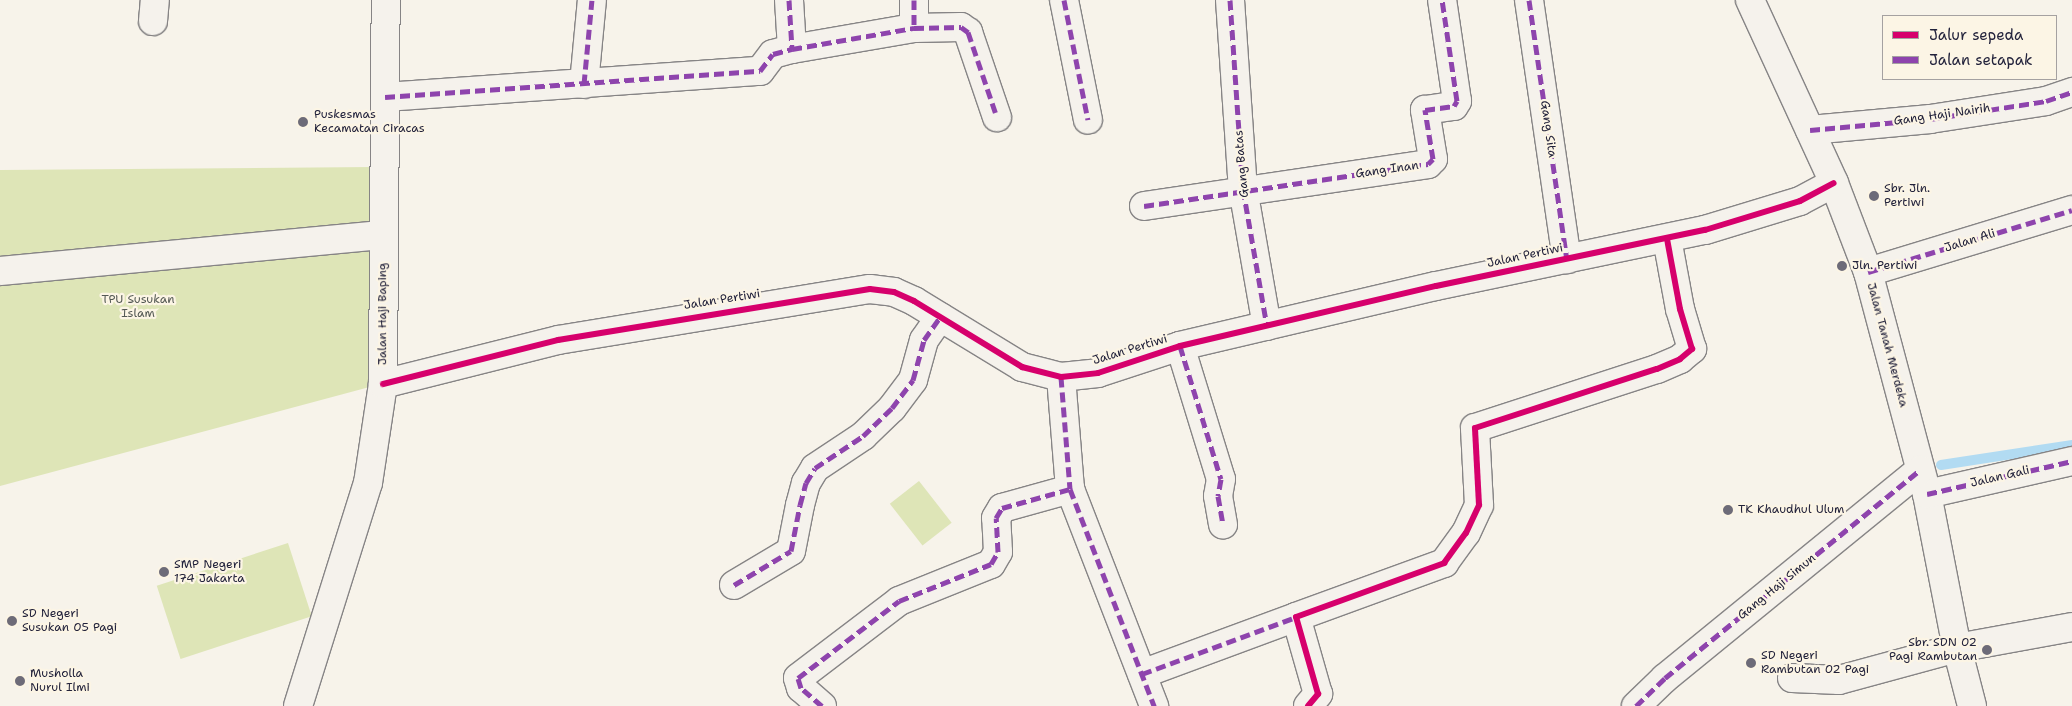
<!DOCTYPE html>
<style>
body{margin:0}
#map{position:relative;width:2072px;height:706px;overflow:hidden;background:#f7f3ea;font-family:"Shantell Sans",sans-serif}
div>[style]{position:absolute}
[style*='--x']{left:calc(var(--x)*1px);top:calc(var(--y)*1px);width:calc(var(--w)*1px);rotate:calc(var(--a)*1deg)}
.green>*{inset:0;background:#dee5b7;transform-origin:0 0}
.stream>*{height:10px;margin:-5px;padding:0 5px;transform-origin:5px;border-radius:5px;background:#b2dbf2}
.roads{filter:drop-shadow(1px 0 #868485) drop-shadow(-1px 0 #868485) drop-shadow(0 1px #868485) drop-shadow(0 -1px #868485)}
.minor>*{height:28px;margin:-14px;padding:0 14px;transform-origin:14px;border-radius:14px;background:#f5f2ec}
.quiet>*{height:5px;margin-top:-2.5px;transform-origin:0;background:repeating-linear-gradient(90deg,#8e44ad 0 10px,transparent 0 15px)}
.cycleway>*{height:6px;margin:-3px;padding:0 3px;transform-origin:3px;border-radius:3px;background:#d6006c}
.dots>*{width:14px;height:14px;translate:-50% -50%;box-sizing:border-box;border:2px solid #fcf5e5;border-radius:50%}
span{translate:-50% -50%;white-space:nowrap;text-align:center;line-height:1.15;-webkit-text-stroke:4.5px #fcf5e5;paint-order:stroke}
.poi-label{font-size:12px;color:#22223b}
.left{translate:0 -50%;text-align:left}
.right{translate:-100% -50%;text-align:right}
.street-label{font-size:12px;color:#22223b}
.park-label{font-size:12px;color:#545954}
.legend{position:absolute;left:1882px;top:15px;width:175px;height:65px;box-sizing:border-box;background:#fcf5e5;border:1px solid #a5a1a1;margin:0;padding:6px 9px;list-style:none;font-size:15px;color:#22223b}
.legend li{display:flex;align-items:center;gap:10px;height:25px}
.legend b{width:25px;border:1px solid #a5a1a1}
</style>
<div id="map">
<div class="green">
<i style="clip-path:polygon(373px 167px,377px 385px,0 486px,0 170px)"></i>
<i style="left:919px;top:481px;width:53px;height:37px;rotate:52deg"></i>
<i style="left:288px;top:543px;width:77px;height:138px;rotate:72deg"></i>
</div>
<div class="stream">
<i style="--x:1941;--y:465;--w:133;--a:-8.7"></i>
</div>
<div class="roads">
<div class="minor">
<i style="--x:789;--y:0;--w:49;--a:86.5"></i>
<i style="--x:914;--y:0;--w:28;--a:90"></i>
<i style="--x:1064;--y:0;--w:122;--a:78.7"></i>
<i style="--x:1230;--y:0;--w:189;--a:86.1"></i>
<i style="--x:1243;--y:189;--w:139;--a:80.1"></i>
<i style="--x:1529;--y:0;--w:262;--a:81.7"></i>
<i style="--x:1750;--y:0;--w:201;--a:65.3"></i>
<i style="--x:1834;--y:183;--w:95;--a:69.1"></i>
<i style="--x:1868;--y:272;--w:230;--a:75.1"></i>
<i style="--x:1927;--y:494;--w:157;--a:79"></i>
<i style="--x:1957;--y:648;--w:60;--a:75.5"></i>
<i style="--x:153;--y:21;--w:21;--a:-85"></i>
<i style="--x:584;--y:84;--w:84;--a:-84.6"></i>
<i style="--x:385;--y:97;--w:376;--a:-4"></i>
<i style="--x:760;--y:71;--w:21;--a:-53"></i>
<i style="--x:773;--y:54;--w:20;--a:-15"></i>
<i style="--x:792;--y:49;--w:124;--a:-9.8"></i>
<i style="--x:914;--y:28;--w:47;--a:-1.2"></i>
<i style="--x:961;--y:27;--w:9;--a:36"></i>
<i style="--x:968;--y:32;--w:90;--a:71.2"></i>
<i style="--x:1810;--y:130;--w:121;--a:-5.2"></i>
<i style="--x:1930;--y:119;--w:117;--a:-8.8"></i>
<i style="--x:2046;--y:101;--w:28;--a:-19"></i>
<i style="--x:1144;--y:206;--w:287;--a:-8.4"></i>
<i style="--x:1428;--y:164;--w:7;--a:-45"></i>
<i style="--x:1433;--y:159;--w:50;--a:-99.3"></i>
<i style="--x:1425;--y:110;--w:29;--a:-8"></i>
<i style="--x:1454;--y:106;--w:6;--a:-59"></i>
<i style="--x:1457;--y:101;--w:102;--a:-98.4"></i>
<i style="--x:0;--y:271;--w:385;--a:-5.4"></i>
<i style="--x:1868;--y:272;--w:213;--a:-16.9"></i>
<i style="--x:1180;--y:346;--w:139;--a:72.9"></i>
<i style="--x:1221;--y:479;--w:17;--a:100"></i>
<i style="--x:1218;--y:496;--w:29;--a:80"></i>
<i style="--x:1061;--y:377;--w:112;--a:85.4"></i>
<i style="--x:1070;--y:489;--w:233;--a:68.8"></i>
<i style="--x:383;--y:384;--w:180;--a:-14.1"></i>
<i style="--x:558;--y:340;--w:316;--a:-9.3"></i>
<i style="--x:870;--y:289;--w:24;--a:7"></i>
<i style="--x:894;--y:292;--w:22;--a:24"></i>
<i style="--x:914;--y:301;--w:127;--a:31.4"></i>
<i style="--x:1022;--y:367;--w:40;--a:14.4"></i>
<i style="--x:1061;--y:377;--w:37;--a:-6"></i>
<i style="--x:1098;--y:373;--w:86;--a:-18.2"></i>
<i style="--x:1180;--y:346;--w:263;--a:-13.2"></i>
<i style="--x:1436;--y:286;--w:275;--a:-11.8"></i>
<i style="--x:1705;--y:230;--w:99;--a:-17"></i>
<i style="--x:1800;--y:201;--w:38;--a:-28"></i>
<i style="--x:1927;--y:494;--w:149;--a:-12.8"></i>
<i style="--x:734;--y:585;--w:66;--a:-30.8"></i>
<i style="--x:791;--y:551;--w:47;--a:-78.9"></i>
<i style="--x:800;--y:505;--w:23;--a:-75"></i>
<i style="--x:806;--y:483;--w:17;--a:-59"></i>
<i style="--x:815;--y:468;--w:58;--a:-33.7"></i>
<i style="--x:863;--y:436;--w:40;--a:-44"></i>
<i style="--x:892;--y:408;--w:35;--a:-53"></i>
<i style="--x:913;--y:380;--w:41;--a:-74.6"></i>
<i style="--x:924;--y:340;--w:28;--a:-55"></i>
<i style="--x:1142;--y:674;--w:164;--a:-20.3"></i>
<i style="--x:1792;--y:678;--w:47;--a:2.4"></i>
<i style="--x:1839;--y:680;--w:122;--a:-15.2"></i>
<i style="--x:1957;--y:648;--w:117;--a:-10.3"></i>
<i style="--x:298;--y:706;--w:234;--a:-72.6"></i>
<i style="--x:368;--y:483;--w:100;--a:-81.4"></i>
<i style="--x:383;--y:384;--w:384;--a:-89.6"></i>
<i style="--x:822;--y:706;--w:28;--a:-139"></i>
<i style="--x:801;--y:688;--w:10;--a:-107"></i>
<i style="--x:798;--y:678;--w:127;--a:-37.3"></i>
<i style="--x:899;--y:601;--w:99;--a:-21.9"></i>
<i style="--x:991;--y:564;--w:14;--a:-60"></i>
<i style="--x:998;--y:552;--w:34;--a:-93"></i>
<i style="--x:996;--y:518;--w:12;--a:-59"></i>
<i style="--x:1002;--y:508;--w:71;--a:-15.6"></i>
<i style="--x:1308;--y:706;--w:16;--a:-50"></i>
<i style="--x:1318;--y:694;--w:80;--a:-105.9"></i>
<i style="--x:1296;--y:617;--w:158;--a:-20"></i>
<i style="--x:1444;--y:563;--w:37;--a:-54"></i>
<i style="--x:1466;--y:533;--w:31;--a:-65"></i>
<i style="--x:1479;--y:505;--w:77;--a:-93"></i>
<i style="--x:1475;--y:428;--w:191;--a:-18"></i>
<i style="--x:1657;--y:369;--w:25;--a:-23"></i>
<i style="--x:1680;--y:359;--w:16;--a:-40"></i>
<i style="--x:1692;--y:349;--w:42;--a:-106.7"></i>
<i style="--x:1680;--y:309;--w:71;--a:-100.5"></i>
<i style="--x:1636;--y:706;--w:40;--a:-44"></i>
<i style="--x:1665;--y:678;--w:329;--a:-39.2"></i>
</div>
</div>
<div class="quiet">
<i style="--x:789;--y:0;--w:49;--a:86.5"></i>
<i style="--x:914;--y:0;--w:28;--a:90"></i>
<i style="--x:1064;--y:0;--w:122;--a:78.7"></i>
<i style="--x:1230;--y:0;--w:189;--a:86.1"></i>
<i style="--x:1243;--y:189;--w:139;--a:80.1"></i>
<i style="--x:1529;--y:0;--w:262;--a:81.7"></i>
<i style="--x:584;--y:84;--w:84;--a:-84.6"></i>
<i style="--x:385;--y:97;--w:376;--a:-4"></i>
<i style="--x:760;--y:71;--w:21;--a:-53"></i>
<i style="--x:773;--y:54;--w:20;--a:-15"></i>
<i style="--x:792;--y:49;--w:124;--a:-9.8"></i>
<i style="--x:914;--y:28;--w:47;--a:-1.2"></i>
<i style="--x:961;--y:27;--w:9;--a:36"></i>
<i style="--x:968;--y:32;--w:90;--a:71.2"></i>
<i style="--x:1810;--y:130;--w:121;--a:-5.2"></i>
<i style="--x:1930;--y:119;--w:117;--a:-8.8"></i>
<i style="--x:2046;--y:101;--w:28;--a:-19"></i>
<i style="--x:1144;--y:206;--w:287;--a:-8.4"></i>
<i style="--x:1428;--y:164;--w:7;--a:-45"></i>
<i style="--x:1433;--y:159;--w:50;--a:-99.3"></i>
<i style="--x:1425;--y:110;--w:29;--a:-8"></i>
<i style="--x:1454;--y:106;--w:6;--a:-59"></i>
<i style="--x:1457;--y:101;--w:102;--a:-98.4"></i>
<i style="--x:1868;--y:272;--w:213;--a:-16.9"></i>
<i style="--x:1180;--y:346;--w:139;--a:72.9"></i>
<i style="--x:1221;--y:479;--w:17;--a:100"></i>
<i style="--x:1218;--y:496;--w:29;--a:80"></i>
<i style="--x:1061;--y:377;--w:112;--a:85.4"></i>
<i style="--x:1070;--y:489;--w:233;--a:68.8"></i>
<i style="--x:1927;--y:494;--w:149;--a:-12.8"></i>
<i style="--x:734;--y:585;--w:66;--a:-30.8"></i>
<i style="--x:791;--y:551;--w:47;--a:-78.9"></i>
<i style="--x:800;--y:505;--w:23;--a:-75"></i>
<i style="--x:806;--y:483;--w:17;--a:-59"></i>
<i style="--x:815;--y:468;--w:58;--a:-33.7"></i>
<i style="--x:863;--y:436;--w:40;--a:-44"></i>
<i style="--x:892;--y:408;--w:35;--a:-53"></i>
<i style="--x:913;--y:380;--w:41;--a:-74.6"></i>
<i style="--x:924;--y:340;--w:28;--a:-55"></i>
<i style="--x:1142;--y:674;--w:164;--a:-20.3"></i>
<i style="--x:822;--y:706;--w:28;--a:-139"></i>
<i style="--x:801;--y:688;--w:10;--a:-107"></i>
<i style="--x:798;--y:678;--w:127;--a:-37.3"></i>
<i style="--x:899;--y:601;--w:99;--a:-21.9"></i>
<i style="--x:991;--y:564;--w:14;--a:-60"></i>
<i style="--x:998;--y:552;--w:34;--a:-93"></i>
<i style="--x:996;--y:518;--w:12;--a:-59"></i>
<i style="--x:1002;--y:508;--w:71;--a:-15.6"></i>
<i style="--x:1636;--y:706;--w:40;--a:-44"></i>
<i style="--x:1665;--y:678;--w:329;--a:-39.2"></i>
</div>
<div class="cycleway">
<i style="--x:383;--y:384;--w:180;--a:-14.1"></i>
<i style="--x:558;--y:340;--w:316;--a:-9.3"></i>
<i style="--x:870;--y:289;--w:24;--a:7"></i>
<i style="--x:894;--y:292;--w:22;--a:24"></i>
<i style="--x:914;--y:301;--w:127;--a:31.4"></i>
<i style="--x:1022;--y:367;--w:40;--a:14.4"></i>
<i style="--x:1061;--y:377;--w:37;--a:-6"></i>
<i style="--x:1098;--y:373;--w:86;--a:-18.2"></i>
<i style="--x:1180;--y:346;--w:263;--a:-13.2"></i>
<i style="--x:1436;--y:286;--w:275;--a:-11.8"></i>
<i style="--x:1705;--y:230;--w:99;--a:-17"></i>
<i style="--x:1800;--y:201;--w:38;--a:-28"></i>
<i style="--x:1308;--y:706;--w:16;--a:-50"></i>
<i style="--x:1318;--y:694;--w:80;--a:-105.9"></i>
<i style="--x:1296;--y:617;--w:158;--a:-20"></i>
<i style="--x:1444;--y:563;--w:37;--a:-54"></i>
<i style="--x:1466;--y:533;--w:31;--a:-65"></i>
<i style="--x:1479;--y:505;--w:77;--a:-93"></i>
<i style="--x:1475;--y:428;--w:191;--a:-18"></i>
<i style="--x:1657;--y:369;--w:25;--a:-23"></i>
<i style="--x:1680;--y:359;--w:16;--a:-40"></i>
<i style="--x:1692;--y:349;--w:42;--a:-106.7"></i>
<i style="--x:1680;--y:309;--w:71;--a:-100.5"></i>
</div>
<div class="dots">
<i style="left:303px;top:122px;background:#6d6b78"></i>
<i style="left:1874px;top:196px;background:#6d6b78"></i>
<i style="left:1842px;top:266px;background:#6d6b78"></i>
<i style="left:1728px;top:510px;background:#6d6b78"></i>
<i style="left:164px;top:572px;background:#6d6b78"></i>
<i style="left:12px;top:621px;background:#6d6b78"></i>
<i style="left:1987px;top:650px;background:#6d6b78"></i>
<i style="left:1751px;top:663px;background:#6d6b78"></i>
<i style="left:20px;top:681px;background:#6d6b78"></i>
</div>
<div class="poi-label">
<span class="left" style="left:314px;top:122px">Puskesmas<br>Kecamatan Ciracas</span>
<span class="left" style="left:1884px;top:196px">Sbr. Jln.<br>Pertiwi</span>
<span class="left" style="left:1852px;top:266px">Jln. Pertiwi</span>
<span class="left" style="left:1738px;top:510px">TK Khaudhul Ulum</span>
<span class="left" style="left:174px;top:572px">SMP Negeri<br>174 Jakarta</span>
<span class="left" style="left:22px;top:621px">SD Negeri<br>Susukan 05 Pagi</span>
<span class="right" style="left:1977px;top:650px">Sbr. SDN 02<br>Pagi Rambutan</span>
<span class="left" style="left:1761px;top:663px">SD Negeri<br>Rambutan 02 Pagi</span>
<span class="left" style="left:30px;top:681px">Musholla<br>Nurul Ilmi</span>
</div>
<div class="street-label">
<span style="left:1942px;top:115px;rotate:-8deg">Gang Haji Nairih</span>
<span style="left:1548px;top:129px;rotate:82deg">Gang Sita</span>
<span style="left:1242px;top:164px;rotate:-95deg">Gang Batas</span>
<span style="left:1387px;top:170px;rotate:-8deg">Gang Inan</span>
<span style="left:1970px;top:241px;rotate:-17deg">Jalan Ali</span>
<span style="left:1525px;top:256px;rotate:-12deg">Jalan Pertiwi</span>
<span style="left:722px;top:300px;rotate:-9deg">Jalan Pertiwi</span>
<span style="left:383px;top:314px;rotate:-90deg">Jalan Haji Baping</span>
<span style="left:1887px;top:345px;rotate:75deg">Jalan Tanah Merdeka</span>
<span style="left:1130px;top:350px;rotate:-17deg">Jalan Pertiwi</span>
<span style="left:2000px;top:477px;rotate:-13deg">Jalan Gali</span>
<span style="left:1777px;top:587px;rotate:-39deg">Gang Haji Simun</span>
</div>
<div class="park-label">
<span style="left:138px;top:307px">TPU Susukan<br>Islam</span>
</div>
<ul class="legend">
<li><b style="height:6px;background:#d6006c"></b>Jalur sepeda</li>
<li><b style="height:6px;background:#8e44ad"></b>Jalan setapak</li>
</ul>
</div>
